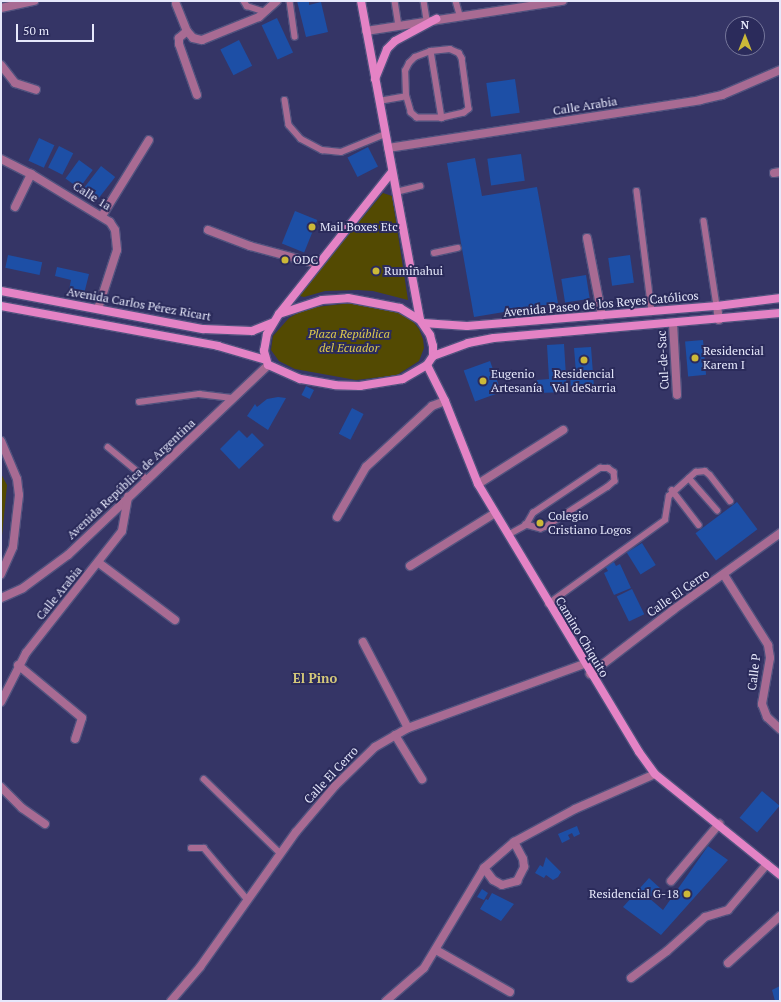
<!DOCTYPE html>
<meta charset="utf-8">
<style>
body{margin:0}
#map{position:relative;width:781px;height:1002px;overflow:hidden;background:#353566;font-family:"PT Serif",serif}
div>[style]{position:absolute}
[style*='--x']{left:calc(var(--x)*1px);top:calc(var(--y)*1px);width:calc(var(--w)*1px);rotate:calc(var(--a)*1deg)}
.green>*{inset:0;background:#534a02}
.building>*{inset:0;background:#1d4fa6;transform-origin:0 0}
.roads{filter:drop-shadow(1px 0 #51527e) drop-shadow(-1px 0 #51527e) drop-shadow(0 1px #51527e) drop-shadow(0 -1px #51527e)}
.service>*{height:5.5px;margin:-2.75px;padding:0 2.75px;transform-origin:2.75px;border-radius:2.75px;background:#a86b93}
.minor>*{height:8px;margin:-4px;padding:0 4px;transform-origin:4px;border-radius:4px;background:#a86b93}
.tertiary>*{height:8px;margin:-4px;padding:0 4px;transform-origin:4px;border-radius:4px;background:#a86b93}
.secondary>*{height:8px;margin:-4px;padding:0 4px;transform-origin:4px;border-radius:4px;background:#e483c5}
.dots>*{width:11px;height:11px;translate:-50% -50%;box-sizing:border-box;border:2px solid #2b2b5b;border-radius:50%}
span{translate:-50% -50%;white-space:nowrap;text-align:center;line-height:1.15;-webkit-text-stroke:4px #2b2b5b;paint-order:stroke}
.street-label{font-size:12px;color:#e6e8fb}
.poi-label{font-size:12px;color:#e6e8fb}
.left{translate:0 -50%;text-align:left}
.right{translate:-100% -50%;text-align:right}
.park-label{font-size:12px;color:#ddca4d;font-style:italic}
.neighbourhood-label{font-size:13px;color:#d4c87a;font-weight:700}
.frame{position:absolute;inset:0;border:2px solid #e6e8fb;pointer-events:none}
.north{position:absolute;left:725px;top:16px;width:40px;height:40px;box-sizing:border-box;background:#2b2b5b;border:1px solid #76779b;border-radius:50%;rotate:0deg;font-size:11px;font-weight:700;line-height:16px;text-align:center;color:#e6e8fb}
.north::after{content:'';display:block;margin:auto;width:14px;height:18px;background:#ccb938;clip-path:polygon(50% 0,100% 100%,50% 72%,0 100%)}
.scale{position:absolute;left:16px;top:24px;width:78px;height:18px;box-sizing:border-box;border:2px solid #e6e8fb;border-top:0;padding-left:5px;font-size:12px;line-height:14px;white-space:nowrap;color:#e6e8fb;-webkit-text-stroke:3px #2b2b5b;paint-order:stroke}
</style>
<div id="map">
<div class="green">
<i style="clip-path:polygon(383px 193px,392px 196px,408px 300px,373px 291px,358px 290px,325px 291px,304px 297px,300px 296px,300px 293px)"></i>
<i style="clip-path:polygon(352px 303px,397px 312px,411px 319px,419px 329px,423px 339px,424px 348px,419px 361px,397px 375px,356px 380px,295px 369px,279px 361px,271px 350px,273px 336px,289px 318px,307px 308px)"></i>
<i style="clip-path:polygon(1px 474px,7px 485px,1px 546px)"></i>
</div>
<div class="building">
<i style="clip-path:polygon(297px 1px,309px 1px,309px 5px,321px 2px,328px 32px,306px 37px)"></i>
<i style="left:277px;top:18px;width:38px;height:17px;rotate:65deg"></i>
<i style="left:239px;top:40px;width:29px;height:21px;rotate:63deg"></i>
<i style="left:515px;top:79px;width:34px;height:29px;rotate:82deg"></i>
<i style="left:39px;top:138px;width:17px;height:25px;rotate:25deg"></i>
<i style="left:59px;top:146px;width:16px;height:24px;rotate:27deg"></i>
<i style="left:368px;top:147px;width:22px;height:23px;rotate:63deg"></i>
<i style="left:521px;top:154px;width:27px;height:34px;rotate:82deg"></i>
<i style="clip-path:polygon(475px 158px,482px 196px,537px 187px,558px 303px,474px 317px,447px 163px)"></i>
<i style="left:79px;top:160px;width:17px;height:23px;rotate:36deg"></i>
<i style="left:101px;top:166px;width:18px;height:31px;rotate:38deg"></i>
<i style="left:295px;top:211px;width:24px;height:35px;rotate:22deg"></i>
<i style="left:8px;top:255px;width:35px;height:13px;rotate:12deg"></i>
<i style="left:630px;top:255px;width:28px;height:22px;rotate:82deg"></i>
<i style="clip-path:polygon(57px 267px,89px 274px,84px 294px,69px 290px,71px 280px,55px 276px)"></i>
<i style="left:586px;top:275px;width:24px;height:25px;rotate:81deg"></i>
<i style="left:703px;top:340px;width:35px;height:18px;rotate:85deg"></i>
<i style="clip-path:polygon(564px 344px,567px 392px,538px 393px,537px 380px,549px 379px,547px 345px)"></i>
<i style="clip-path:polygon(591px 347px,594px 387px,571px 389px,570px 373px,576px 373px,574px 348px)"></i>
<i style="left:490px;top:361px;width:33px;height:28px;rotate:70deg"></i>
<i style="left:306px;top:386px;width:9px;height:10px;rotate:27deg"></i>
<i style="clip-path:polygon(278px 397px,286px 398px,268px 430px,247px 416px,255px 404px,257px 407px,267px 399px)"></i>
<i style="left:352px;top:408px;width:13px;height:29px;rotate:27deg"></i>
<i style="clip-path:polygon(239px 430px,247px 438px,252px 433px,264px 445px,239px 469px,220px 449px)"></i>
<i style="left:737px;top:502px;width:34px;height:52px;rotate:53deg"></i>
<i style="left:642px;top:543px;width:26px;height:18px;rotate:58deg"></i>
<i style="clip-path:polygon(614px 562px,616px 566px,620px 564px,631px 588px,614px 595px,604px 573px,608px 571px,605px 566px)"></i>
<i style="left:632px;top:589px;width:28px;height:17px;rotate:64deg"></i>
<i style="left:762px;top:791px;width:23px;height:35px;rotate:40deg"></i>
<i style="clip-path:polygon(577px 826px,580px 834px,574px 837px,572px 833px,568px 835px,570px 839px,562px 843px,558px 834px)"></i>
<i style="clip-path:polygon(708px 846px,728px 860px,661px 935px,623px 907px,649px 878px,661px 889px,649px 898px,663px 910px)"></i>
<i style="clip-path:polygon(546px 857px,561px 872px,558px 877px,553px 880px,546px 875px,544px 878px,535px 873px,540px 865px,543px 867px)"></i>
<i style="clip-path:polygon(482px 889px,488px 893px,484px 900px,477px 897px)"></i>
<i style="clip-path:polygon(492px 893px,514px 904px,501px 921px,480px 909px,486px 899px,498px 905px,488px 900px)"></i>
<i style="clip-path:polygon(780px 986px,780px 1001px,775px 1001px,772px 990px)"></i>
</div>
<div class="roads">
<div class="service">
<i style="--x:244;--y:1;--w:6;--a:59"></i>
<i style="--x:247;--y:6;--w:19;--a:18"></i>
<i style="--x:290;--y:1;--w:36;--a:82"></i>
<i style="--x:395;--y:1;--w:24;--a:81"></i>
<i style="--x:424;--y:1;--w:20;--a:81"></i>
<i style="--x:456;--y:1;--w:15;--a:74"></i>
<i style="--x:450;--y:49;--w:10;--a:24"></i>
<i style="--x:459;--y:53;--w:6;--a:59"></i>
<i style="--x:462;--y:58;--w:51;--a:82.2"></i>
<i style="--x:469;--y:109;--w:6;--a:141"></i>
<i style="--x:464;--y:113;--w:23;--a:167"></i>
<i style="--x:442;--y:118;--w:25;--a:180"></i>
<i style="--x:417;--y:118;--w:8;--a:-140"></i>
<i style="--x:411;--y:113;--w:18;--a:-106"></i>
<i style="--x:406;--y:96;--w:25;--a:-92"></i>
<i style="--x:405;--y:71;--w:9;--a:-63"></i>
<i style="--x:409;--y:63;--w:8;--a:-45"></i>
<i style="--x:415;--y:57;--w:17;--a:-21"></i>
<i style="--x:431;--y:51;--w:19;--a:-6"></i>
<i style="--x:431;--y:51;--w:68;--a:80.7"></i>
<i style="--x:285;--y:100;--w:25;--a:81"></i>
<i style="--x:289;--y:125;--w:18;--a:49"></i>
<i style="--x:301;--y:139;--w:24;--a:28"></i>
<i style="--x:322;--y:150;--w:19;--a:6"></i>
<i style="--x:341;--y:152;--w:48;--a:-22.2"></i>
<i style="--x:379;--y:101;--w:27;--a:-10"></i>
<i style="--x:637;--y:191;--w:122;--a:82.9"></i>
<i style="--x:396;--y:192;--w:25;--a:-14"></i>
<i style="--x:704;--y:221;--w:86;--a:81.3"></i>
<i style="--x:434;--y:253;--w:24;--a:-12"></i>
<i style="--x:139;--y:402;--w:61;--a:-7.6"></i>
<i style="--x:199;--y:394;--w:35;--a:7"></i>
<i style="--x:108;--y:447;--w:52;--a:39.5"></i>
<i style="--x:689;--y:478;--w:43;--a:48.8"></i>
<i style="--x:672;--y:490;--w:44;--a:52.4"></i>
<i style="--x:508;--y:535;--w:21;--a:-29"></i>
<i style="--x:526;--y:525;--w:14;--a:-60"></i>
<i style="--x:533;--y:513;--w:81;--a:-33.9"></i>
<i style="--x:600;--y:468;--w:8;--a:0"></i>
<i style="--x:608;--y:468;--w:7;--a:34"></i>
<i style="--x:614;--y:472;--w:9;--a:84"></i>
<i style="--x:615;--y:481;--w:9;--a:139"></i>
<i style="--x:608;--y:487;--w:74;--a:147.2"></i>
<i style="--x:546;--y:527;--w:5;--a:158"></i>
<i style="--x:541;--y:529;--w:16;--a:-165"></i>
<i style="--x:548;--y:604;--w:144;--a:-35.7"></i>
<i style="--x:665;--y:520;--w:24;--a:-81"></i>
<i style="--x:669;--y:496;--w:36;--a:-42"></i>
<i style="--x:696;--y:472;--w:9;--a:-6"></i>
<i style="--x:705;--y:471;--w:6;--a:39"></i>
<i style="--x:710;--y:475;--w:33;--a:52"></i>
<i style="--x:204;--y:779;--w:106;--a:44.2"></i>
<i style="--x:191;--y:848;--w:13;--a:0"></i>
<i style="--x:204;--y:848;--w:68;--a:49.8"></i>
</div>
<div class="minor">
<i style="--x:176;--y:4;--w:29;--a:68"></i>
<i style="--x:187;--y:31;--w:9;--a:49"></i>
<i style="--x:193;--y:38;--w:9;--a:13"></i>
<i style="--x:202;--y:40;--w:61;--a:-22"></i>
<i style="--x:259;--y:17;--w:24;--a:-42"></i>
<i style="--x:1;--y:8;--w:34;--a:-12"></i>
<i style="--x:187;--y:31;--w:11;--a:139"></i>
<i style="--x:179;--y:38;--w:6;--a:90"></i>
<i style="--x:179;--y:44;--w:54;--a:70.6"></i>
<i style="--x:1;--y:65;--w:23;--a:52"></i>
<i style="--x:15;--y:83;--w:22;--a:18"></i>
<i style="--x:388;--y:148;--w:316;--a:-8.7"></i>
<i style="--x:700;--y:100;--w:23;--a:-13"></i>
<i style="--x:722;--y:95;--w:63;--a:-23.3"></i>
<i style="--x:1;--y:159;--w:34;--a:27"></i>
<i style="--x:31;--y:174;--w:92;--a:31.3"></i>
<i style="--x:110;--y:222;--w:9;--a:58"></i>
<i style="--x:115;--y:230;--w:20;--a:84"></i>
<i style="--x:117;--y:250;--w:62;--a:107.9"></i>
<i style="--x:774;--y:173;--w:6;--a:-9"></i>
<i style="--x:15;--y:207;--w:37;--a:-64"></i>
<i style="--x:102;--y:216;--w:89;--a:-58.3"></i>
<i style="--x:208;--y:230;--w:45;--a:20.9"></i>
<i style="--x:250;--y:246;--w:69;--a:15"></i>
<i style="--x:587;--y:238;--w:79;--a:79.1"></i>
<i style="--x:717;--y:306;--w:14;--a:82"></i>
<i style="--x:673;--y:323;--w:72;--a:86.8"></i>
<i style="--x:1;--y:441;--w:41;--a:67.2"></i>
<i style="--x:17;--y:479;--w:16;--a:83"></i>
<i style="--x:19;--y:495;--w:52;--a:96.6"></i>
<i style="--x:13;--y:547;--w:30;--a:114"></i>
<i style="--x:478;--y:484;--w:101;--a:-32.4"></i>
<i style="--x:337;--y:517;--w:58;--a:-59.9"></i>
<i style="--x:366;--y:467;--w:90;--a:-42.7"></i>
<i style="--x:432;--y:406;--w:14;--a:-21"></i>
<i style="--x:99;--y:563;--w:95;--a:36.9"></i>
<i style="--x:410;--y:566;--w:100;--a:-31.9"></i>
<i style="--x:724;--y:575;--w:83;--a:57.8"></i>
<i style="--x:768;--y:645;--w:13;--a:81"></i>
<i style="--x:770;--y:658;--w:47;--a:99.9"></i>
<i style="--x:762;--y:704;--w:14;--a:69"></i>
<i style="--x:767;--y:717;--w:18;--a:43"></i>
<i style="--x:1;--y:598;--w:24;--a:-24"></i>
<i style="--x:23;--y:588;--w:56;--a:-36.3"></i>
<i style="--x:68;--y:555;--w:276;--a:-43.5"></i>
<i style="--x:363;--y:642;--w:97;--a:62.4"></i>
<i style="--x:18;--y:665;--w:83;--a:39.6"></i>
<i style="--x:82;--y:718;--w:22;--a:108"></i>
<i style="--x:590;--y:674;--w:105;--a:-37.6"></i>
<i style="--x:673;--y:610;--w:132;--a:-35.7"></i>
<i style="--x:1;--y:702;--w:55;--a:-63"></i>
<i style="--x:26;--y:653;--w:155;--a:-51.8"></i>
<i style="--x:122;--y:531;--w:35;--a:-80"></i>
<i style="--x:395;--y:735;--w:52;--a:58.5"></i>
<i style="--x:1;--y:787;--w:30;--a:45"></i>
<i style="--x:22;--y:808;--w:28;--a:35"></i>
<i style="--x:484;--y:868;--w:15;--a:53"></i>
<i style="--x:493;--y:880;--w:10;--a:29"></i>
<i style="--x:502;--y:885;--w:16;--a:-15"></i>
<i style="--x:517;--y:881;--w:16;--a:-63"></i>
<i style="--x:524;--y:867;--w:8;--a:-97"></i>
<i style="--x:523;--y:859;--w:19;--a:-118"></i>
<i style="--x:671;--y:881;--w:75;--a:-49.9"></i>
<i style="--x:436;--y:950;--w:85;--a:29.6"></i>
<i style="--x:728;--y:963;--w:70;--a:-42.1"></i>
<i style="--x:631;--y:978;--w:45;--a:-36.9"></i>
<i style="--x:667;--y:951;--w:51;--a:-41.8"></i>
<i style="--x:705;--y:917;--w:24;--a:-17"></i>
<i style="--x:728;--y:910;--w:60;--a:-49.7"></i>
<i style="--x:171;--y:1001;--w:45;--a:-49.5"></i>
<i style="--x:200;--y:967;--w:166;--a:-54.6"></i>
<i style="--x:296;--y:832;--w:60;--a:-49.7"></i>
<i style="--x:335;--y:786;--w:56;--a:-44.3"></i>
<i style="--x:375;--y:747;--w:38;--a:-30"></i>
<i style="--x:408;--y:728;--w:187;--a:-20"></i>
<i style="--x:386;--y:1001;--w:50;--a:-41"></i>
<i style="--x:424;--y:968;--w:117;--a:-59"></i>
<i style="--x:484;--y:868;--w:40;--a:-41"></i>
<i style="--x:514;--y:842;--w:69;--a:-28.4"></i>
<i style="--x:575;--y:809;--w:87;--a:-23.6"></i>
</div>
<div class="tertiary">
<i style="--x:366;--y:31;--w:199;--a:-8.7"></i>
</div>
<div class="secondary">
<i style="--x:361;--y:1;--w:324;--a:79.5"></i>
<i style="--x:375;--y:79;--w:32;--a:-68"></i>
<i style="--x:387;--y:49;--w:11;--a:-45"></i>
<i style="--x:395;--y:41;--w:47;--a:-28.2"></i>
<i style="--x:1;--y:291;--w:206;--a:10.7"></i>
<i style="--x:203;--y:329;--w:49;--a:2.3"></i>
<i style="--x:252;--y:331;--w:22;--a:-22"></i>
<i style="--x:348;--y:298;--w:53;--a:10.9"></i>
<i style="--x:400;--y:308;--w:23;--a:31"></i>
<i style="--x:420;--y:320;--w:18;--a:56"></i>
<i style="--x:430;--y:335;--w:11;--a:75"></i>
<i style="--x:433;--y:346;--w:10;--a:90"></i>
<i style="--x:433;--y:356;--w:11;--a:124"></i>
<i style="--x:427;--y:365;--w:28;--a:150"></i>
<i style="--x:403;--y:379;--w:44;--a:170.8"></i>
<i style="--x:360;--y:386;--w:25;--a:-178"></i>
<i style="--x:335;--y:385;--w:36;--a:-170"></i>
<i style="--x:300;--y:379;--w:35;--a:-156"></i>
<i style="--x:268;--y:365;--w:15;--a:-106"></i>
<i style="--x:264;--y:351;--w:17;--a:-80"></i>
<i style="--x:267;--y:334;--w:23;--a:-59"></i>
<i style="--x:279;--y:314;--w:45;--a:-18"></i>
<i style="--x:322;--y:300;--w:26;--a:-4"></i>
<i style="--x:1;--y:306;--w:221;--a:10.4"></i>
<i style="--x:218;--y:346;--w:50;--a:16.3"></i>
<i style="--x:279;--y:314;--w:181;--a:-51.5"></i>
<i style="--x:423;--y:323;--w:44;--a:3.9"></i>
<i style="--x:467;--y:326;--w:251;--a:-4.6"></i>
<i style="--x:717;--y:306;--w:64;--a:-7.2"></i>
<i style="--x:433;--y:356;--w:37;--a:-20"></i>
<i style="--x:468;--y:343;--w:26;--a:-11"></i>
<i style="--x:494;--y:338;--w:287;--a:-5"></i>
<i style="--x:427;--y:365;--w:40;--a:63.4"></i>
<i style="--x:445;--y:401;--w:89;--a:68.3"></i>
<i style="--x:478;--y:484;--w:313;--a:59"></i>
<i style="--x:639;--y:752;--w:27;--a:54"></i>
<i style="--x:655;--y:774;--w:161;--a:38.9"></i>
</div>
</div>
<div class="dots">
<i style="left:312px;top:227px;background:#ccb938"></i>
<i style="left:285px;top:260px;background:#ccb938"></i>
<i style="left:376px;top:271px;background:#ccb938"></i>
<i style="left:695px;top:358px;background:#ccb938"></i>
<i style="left:584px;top:360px;background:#ccb938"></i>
<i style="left:483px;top:381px;background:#ccb938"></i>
<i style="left:540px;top:523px;background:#ccb938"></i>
<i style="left:687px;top:894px;background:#ccb938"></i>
</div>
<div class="street-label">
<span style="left:585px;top:106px;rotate:-9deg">Calle Arabia</span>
<span style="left:92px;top:196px;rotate:32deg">Calle 1a</span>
<span style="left:139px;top:304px;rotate:10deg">Avenida Carlos Pérez Ricart</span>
<span style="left:601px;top:304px;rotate:-5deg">Avenida Paseo de los Reyes Católicos</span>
<span style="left:663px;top:360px;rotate:-93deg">Cul-de-Sac</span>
<span style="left:131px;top:479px;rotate:-43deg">Avenida República de Argentina</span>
<span style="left:59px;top:593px;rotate:-51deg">Calle Arabia</span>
<span style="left:678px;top:593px;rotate:-35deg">Calle El Cerro</span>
<span style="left:582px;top:637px;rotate:59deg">Camino Chiquito</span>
<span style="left:754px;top:672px;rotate:-83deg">Calle P</span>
<span style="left:331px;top:775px;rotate:-47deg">Calle El Cerro</span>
</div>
<div class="poi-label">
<span class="left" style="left:320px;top:227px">Mail Boxes Etc</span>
<span class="left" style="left:293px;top:260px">ODC</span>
<span class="left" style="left:384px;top:271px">Rumiñahui</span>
<span class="left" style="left:703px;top:358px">Residencial<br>Karem I</span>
<span class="left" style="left:491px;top:381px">Eugenio<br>Artesanía</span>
<span style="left:584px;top:381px">Residencial<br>Val deSarria</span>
<span class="left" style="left:548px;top:523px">Colegio<br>Cristiano Logos</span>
<span class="right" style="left:679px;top:894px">Residencial G-18</span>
</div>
<div class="park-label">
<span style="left:349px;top:341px">Plaza República<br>del Ecuador</span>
</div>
<div class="neighbourhood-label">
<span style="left:315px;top:678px">El Pino</span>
</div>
<div class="frame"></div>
<div class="north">N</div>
<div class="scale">50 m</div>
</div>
